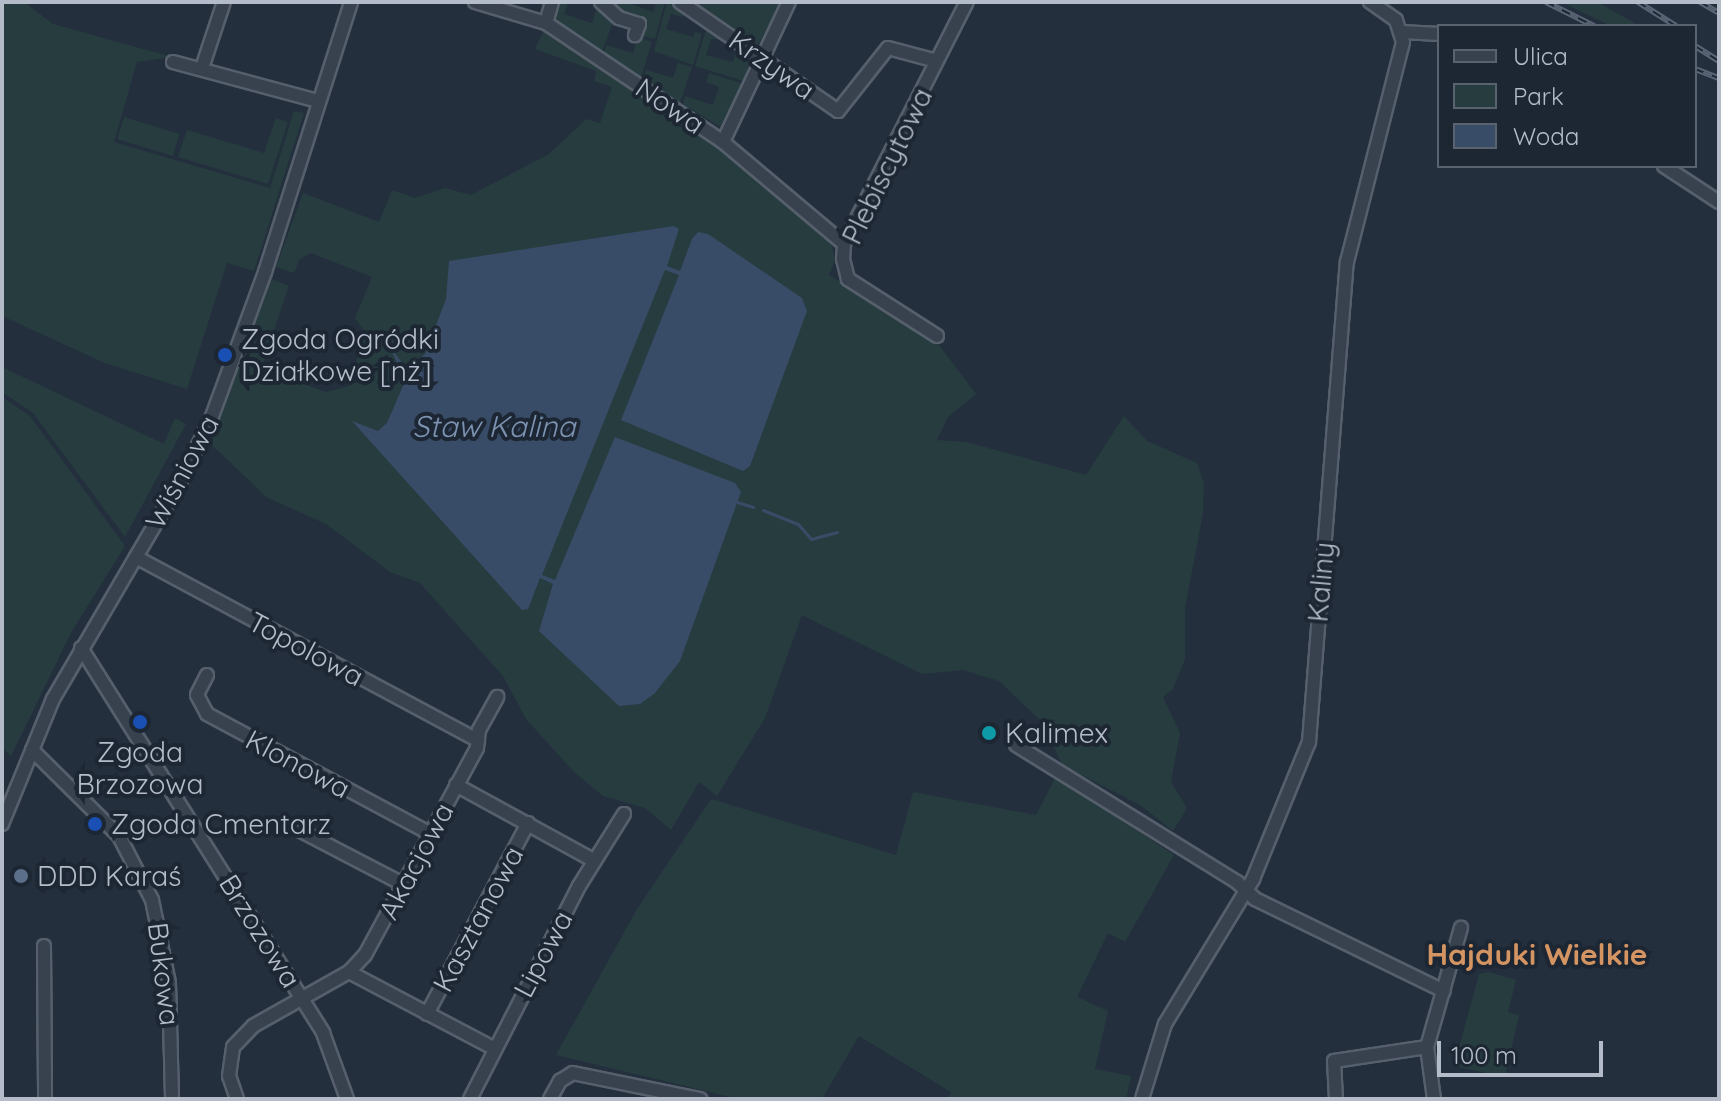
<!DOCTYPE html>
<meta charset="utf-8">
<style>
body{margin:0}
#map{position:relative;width:1721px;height:1101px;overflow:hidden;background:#242f3e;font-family:Quicksand,sans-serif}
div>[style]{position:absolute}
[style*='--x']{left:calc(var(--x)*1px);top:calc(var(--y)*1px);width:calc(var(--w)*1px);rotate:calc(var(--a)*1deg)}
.green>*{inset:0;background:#263c3f;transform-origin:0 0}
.water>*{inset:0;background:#394c67}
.stream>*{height:3px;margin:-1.5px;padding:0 1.5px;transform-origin:1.5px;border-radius:1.5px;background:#394c67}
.roads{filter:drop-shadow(2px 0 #565f6c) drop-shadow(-2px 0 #565f6c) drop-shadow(0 2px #565f6c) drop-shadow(0 -2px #565f6c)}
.minor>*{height:12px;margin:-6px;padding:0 6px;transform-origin:6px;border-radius:6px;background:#38414e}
.rail>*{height:6px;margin-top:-3px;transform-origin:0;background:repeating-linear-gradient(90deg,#1d2633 0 9px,#5a6575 0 18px);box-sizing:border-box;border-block:2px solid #5a6575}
.dots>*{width:22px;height:22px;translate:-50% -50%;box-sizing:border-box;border:4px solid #1d2633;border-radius:50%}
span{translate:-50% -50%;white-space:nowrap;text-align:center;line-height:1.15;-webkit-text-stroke:8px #1d2633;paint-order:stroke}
.street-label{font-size:28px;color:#b4bcc9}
.poi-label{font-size:28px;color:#b4bcc9}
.left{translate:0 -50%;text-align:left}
.water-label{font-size:30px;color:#7c92b1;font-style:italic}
.neighbourhood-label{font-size:30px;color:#d59563;font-weight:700}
.frame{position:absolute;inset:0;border:4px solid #b4bcc9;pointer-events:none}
.legend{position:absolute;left:1437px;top:24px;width:260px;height:144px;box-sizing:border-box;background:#1d2633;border:2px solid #59626f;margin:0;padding:10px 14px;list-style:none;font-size:24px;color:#b4bcc9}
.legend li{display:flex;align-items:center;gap:16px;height:40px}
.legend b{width:40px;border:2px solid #59626f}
.scale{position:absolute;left:1437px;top:1041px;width:166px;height:36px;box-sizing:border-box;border:4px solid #b4bcc9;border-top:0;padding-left:10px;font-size:24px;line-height:28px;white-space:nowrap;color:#b4bcc9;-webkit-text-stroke:6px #1d2633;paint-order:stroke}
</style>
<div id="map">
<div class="green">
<i style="clip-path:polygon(2px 2px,24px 2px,53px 24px,172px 57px,137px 62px,114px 142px,270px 188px,294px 111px,304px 113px,254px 271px,227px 263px,187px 389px,105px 363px,2px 316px)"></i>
<i style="clip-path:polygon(556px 2px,568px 2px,564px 14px,592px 23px,598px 4px,614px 20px,602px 51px,555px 20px)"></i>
<i style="clip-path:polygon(605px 2px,626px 2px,653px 12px,657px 2px,665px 2px,655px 39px,639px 35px)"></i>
<i style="clip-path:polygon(667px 2px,685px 11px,683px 17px,671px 14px,666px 29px,693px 37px,695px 32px,702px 34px,693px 65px,654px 51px)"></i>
<i style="clip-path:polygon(694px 2px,781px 2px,757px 47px,702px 13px)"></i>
<i style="clip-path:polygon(1561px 2px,1597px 2px,1640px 26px,1611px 26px)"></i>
<i style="clip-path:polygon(707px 27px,724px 39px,711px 39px,706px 55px,733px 62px,738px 47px,729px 40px,751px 56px,744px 81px,695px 66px)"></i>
<i style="clip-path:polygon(545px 28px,709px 138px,831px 241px,835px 260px,829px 275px,936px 341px,976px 394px,948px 417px,937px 440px,967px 442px,1086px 475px,1124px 416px,1147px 441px,1197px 463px,1204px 483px,1203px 513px,1185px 608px,1185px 659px,1173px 689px,1163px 697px,1180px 733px,1171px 782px,1187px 808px,1173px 831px,1140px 805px,1062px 765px,1043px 723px,999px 681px,963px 670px,922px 674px,802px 615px,765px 718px,717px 796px,699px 782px,671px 830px,645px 808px,603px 796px,575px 773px,526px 719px,503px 676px,420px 583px,390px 572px,326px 524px,266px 497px,209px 442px,272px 279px,289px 286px,261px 369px,326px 392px,349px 386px,365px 332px,355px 318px,372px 277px,311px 253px,299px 260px,294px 273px,276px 267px,303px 193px,379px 222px,392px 190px,415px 198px,445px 188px,471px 195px,549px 154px,586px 119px,600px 123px,612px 87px,594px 81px,596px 71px,535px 49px)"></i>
<i style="clip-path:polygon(638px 37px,652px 42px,641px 77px,604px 52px,606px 45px,633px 53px)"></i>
<i style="clip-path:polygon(678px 63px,692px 67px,680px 103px,643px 78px,646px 70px,673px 78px)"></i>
<i style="clip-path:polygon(709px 73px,743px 84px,720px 127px,683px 104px,685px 96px,713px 105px,719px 87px,706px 82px)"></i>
<i style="left:124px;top:117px;width:58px;height:23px;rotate:17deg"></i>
<i style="clip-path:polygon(276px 118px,288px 122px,268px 184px,178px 157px,187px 130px,264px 153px)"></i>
<i style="clip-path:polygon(2px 367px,164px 444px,175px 418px,186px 424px,125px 537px,33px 413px,2px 392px)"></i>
<i style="clip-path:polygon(2px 397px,30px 416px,125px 546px,72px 631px,11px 756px,2px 748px)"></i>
<i style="clip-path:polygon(1056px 776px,1174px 855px,1125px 942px,1108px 933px,1077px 997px,1108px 1011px,1095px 1069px,1131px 1076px,1126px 1099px,948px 1099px,951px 1092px,859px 1036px,822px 1099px,739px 1099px,556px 1055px,637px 909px,711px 799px,896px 855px,913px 792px,1036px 815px)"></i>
<i style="clip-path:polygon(1489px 972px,1516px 980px,1508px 1012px,1519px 1015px,1505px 1077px,1454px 1066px,1479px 974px)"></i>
</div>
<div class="water">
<i style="clip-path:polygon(674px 226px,679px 229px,667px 266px,680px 271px,692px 239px,698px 232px,708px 234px,802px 298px,807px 311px,750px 466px,743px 471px,621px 420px,679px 275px,665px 270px,542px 575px,555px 580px,615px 437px,735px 483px,741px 492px,680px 661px,655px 693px,640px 704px,619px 706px,539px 631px,553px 584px,540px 578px,528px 609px,522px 610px,352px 421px,378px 431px,387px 423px,405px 381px,390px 347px,407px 369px,425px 354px,446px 299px,449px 261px)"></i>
</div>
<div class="stream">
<i style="--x:737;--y:502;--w:17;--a:17"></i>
<i style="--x:763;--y:510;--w:38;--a:22"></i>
<i style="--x:798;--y:524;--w:20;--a:49"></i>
<i style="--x:811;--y:539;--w:27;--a:-15"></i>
</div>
<div class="roads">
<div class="minor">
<i style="--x:475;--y:2;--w:74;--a:16.5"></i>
<i style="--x:546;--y:23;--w:213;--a:33.9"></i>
<i style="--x:723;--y:142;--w:158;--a:40.1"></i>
<i style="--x:601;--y:2;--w:24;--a:42"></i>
<i style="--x:619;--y:18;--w:21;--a:17"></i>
<i style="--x:639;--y:24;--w:12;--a:110"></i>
<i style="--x:680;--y:2;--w:192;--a:34.6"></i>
<i style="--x:838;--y:111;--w:80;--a:-51.6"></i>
<i style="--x:888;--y:48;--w:47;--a:14.9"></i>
<i style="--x:546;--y:23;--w:22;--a:-74"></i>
<i style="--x:1402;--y:32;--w:37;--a:3"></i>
<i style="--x:173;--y:62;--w:150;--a:15.1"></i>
<i style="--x:204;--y:62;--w:63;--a:-71.6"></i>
<i style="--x:723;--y:142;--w:155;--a:-64.8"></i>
<i style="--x:1664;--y:166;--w:66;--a:33.2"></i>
<i style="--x:937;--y:336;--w:106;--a:-147.4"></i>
<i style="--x:848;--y:279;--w:21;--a:-104"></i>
<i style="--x:843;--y:259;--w:15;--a:-86"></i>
<i style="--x:844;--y:244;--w:271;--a:-63.1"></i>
<i style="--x:136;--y:557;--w:388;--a:28.2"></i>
<i style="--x:81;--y:648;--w:455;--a:57.8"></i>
<i style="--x:323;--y:1033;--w:70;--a:70"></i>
<i style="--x:207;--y:675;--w:22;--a:117"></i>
<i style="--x:197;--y:695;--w:21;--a:62"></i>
<i style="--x:207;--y:714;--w:252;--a:28.2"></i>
<i style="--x:1016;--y:745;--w:260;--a:31.8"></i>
<i style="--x:1237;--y:882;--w:25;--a:43"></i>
<i style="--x:1255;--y:899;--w:210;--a:26"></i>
<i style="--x:32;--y:750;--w:122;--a:44.7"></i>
<i style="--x:119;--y:836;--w:72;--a:62.7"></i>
<i style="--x:152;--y:900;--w:85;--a:78.4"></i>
<i style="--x:169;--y:983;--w:116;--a:88.5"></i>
<i style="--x:456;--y:785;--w:158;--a:28.7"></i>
<i style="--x:2;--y:824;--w:135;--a:-67.8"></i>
<i style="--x:53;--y:699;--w:251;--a:-59.7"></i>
<i style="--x:180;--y:482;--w:70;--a:-63.8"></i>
<i style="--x:211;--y:419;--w:157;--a:-69.8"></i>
<i style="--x:265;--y:272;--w:283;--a:-72.3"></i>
<i style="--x:301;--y:831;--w:115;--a:27.5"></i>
<i style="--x:44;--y:946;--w:153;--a:89.6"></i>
<i style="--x:349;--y:972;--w:163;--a:27.8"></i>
<i style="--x:427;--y:1014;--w:216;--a:-62.1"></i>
<i style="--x:237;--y:1099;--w:24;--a:-109"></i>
<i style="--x:229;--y:1076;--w:29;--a:-82"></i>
<i style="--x:233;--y:1047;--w:29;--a:-46"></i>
<i style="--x:253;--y:1026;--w:110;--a:-29.4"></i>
<i style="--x:349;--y:972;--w:23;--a:-47"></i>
<i style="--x:365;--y:955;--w:235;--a:-61.6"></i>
<i style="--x:477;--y:748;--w:18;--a:-84"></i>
<i style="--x:479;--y:730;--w:38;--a:-61"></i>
<i style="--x:470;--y:1099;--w:239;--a:-62.9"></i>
<i style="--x:579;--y:886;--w:85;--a:-58"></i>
<i style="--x:550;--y:1099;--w:21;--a:-61"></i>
<i style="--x:560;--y:1081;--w:15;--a:-32"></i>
<i style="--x:573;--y:1073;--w:130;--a:11.6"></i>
<i style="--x:1142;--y:1099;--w:78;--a:-73"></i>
<i style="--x:1165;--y:1024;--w:170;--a:-58.7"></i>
<i style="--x:1253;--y:879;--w:148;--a:-67.8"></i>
<i style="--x:1309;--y:742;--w:482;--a:-85.5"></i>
<i style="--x:1347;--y:262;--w:227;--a:-75.7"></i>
<i style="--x:1403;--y:42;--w:23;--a:-108"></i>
<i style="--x:1396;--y:20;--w:32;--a:-145"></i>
<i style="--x:1336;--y:1099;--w:38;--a:-93"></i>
<i style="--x:1334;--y:1061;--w:94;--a:-8.6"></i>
<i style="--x:1434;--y:1099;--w:52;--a:-97.7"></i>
<i style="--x:1427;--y:1047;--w:124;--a:-74.1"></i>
</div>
</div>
<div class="rail">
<i style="--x:1546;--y:2;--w:54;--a:26.6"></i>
<i style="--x:1638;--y:2;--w:45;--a:32.3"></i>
<i style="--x:1700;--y:2;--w:22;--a:30"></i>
<i style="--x:1695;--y:46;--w:28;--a:32"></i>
<i style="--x:1695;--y:69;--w:26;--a:21"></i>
</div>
<div class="dots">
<i style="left:225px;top:355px;background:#1a4fb4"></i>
<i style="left:140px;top:722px;background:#1a4fb4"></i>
<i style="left:989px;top:733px;background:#0f9aa8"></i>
<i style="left:95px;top:824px;background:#1a4fb4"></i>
<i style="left:21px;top:876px;background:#5c6f8a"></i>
</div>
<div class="street-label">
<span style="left:772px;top:65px;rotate:35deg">Krzywa</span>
<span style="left:670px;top:106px;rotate:34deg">Nowa</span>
<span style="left:887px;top:166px;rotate:-64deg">Plebiscytowa</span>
<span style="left:182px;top:472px;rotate:-62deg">Wiśniowa</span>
<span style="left:1321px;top:582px;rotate:-85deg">Kaliny</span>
<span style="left:306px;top:649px;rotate:28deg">Topolowa</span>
<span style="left:298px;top:764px;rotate:28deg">Klonowa</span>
<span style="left:416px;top:861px;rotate:-62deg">Akacjowa</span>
<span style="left:478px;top:919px;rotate:-62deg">Kasztanowa</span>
<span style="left:260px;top:931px;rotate:58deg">Brzozowa</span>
<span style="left:543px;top:954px;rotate:-62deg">Lipowa</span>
<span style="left:164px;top:974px;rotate:83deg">Bukowa</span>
</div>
<div class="poi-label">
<span class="left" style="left:241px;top:355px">Zgoda Ogródki<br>Działkowe [nż]</span>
<span class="left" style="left:1005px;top:733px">Kalimex</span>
<span style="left:140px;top:768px">Zgoda<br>Brzozowa</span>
<span class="left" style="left:111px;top:824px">Zgoda Cmentarz</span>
<span class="left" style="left:37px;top:876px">DDD Karaś</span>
</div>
<div class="water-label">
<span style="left:494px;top:426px">Staw Kalina</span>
</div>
<div class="neighbourhood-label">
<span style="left:1537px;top:954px">Hajduki Wielkie</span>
</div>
<div class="frame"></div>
<ul class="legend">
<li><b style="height:10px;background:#38414e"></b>Ulica</li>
<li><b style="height:22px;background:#263c3f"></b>Park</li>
<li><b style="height:22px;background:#394c67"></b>Woda</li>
</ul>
<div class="scale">100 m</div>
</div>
